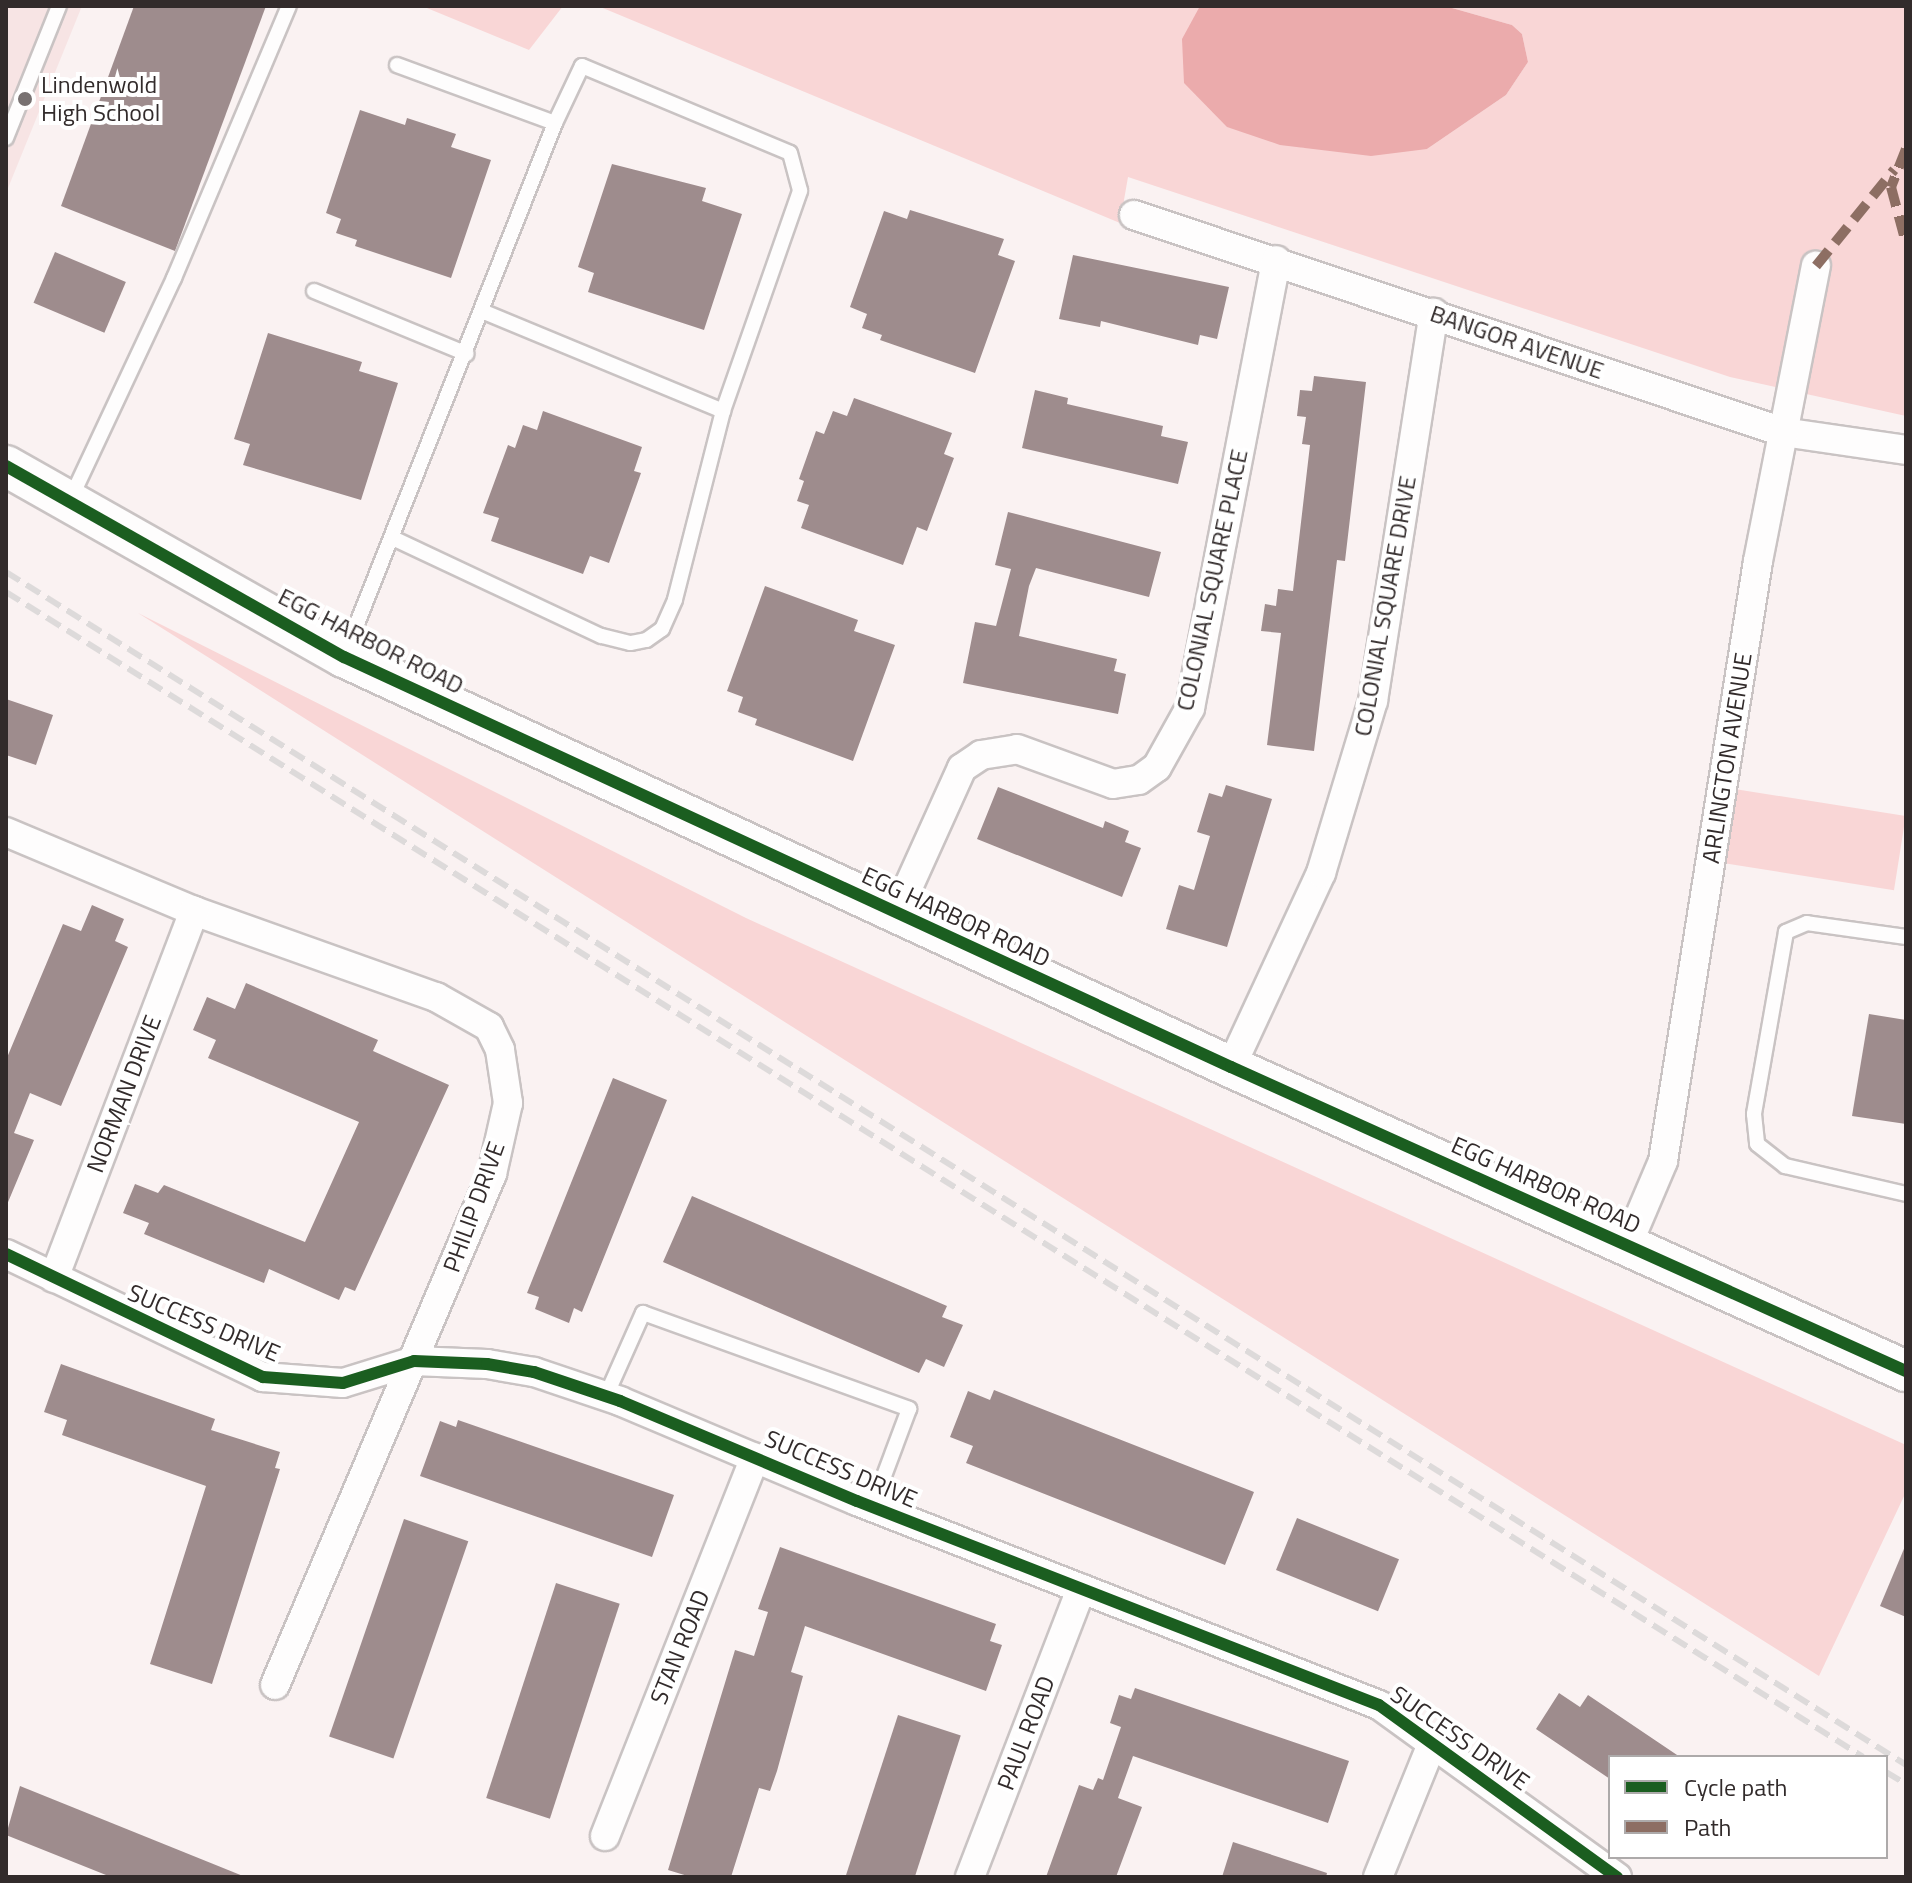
<!DOCTYPE html>
<style>
body{margin:0}
#map{position:relative;width:1912px;height:1883px;overflow:hidden;background:#faf2f2;font-family:"Titillium Web",sans-serif}
div>[style]{position:absolute}
[style*='--x']{left:calc(var(--x)*1px);top:calc(var(--y)*1px);width:calc(var(--w)*1px);rotate:calc(var(--a)*1deg)}
.built>*{inset:0;background:#f7e4e4}
.green>*{inset:0;background:#f9d6d6;transform-origin:0 0}
.water>*{inset:0;background:#ebabac}
.building>*{inset:0;background:#9e8c8d;transform-origin:0 0}
.roads{filter:drop-shadow(2px 0 #c9c3c3) drop-shadow(-2px 0 #c9c3c3) drop-shadow(0 2px #c9c3c3) drop-shadow(0 -2px #c9c3c3)}
.lane>*{height:14px;margin:-7px;padding:0 7px;transform-origin:7px;border-radius:7px;background:#fefdfd}
.street>*{height:28px;margin:-14px;padding:0 14px;transform-origin:14px;border-radius:14px;background:#fefdfd}
.secondary>*{height:40px;margin:-20px;padding:0 20px;transform-origin:20px;border-radius:20px;background:#fefdfd}
.rail>*{height:6px;margin-top:-3px;transform-origin:0;background:repeating-linear-gradient(90deg,#dddada 0 16px,transparent 0 24px)}
.quiet>*{height:10px;margin-top:-5px;transform-origin:0;background:repeating-linear-gradient(90deg,#8d6e63 0 20px,transparent 0 30px)}
.cycleway>*{height:12px;margin:-6px;padding:0 6px;transform-origin:6px;border-radius:6px;background:#1b5e20}
.dots>*{width:22px;height:22px;translate:-50% -50%;box-sizing:border-box;border:4px solid #fff;border-radius:50%}
span{translate:-50% -50%;white-space:nowrap;text-align:center;line-height:1.15;-webkit-text-stroke:8px #fff;paint-order:stroke}
.poi-label{font-size:24px;color:#322b2b}
.left{translate:0 -50%;text-align:left}
.street-label{font-size:24px;color:#322b2b}
.frame{position:absolute;inset:0;border:8px solid #322b2b;pointer-events:none}
.legend{position:absolute;left:1608px;top:1755px;width:280px;height:104px;box-sizing:border-box;background:#fff;border:2px solid #adaaaa;margin:0;padding:10px 14px;list-style:none;font-size:24px;color:#322b2b}
.legend li{display:flex;align-items:center;gap:16px;height:40px}
.legend b{width:40px;border:2px solid #adaaaa}
</style>
<div id="map">
<div class="built">
<i style="clip-path:polygon(6px 6px,82px 6px,6px 193px)"></i>
</div>
<div class="green">
<i style="clip-path:polygon(422px 6px,563px 6px,529px 50px)"></i>
<i style="clip-path:polygon(598px 6px,1200px 6px,1228px 127px,1304px 148px,1427px 149px,1506px 95px,1528px 62px,1522px 34px,1512px 25px,1445px 6px,1906px 6px,1906px 416px,1730px 377px,1128px 177px,1120px 223px)"></i>
<i style="clip-path:polygon(138px 613px,746px 918px,1906px 1445px,1906px 1492px,1819px 1676px)"></i>
<i style="left:1722px;top:787px;width:186px;height:75px;rotate:9deg"></i>
</div>
<div class="water">
<i style="clip-path:polygon(1200px 6px,1445px 6px,1512px 25px,1522px 34px,1528px 62px,1506px 95px,1427px 149px,1371px 156px,1280px 145px,1227px 127px,1184px 83px,1182px 39px)"></i>
</div>
<div class="building">
<i style="clip-path:polygon(134px 6px,266px 6px,175px 251px,61px 206px)"></i>
<i style="clip-path:polygon(360px 110px,405px 125px,407px 118px,456px 134px,451px 147px,491px 160px,451px 278px,355px 246px,357px 240px,336px 233px,341px 219px,326px 213px)"></i>
<i style="clip-path:polygon(612px 164px,706px 188px,702px 201px,742px 214px,704px 330px,588px 292px,594px 273px,578px 267px)"></i>
<i style="clip-path:polygon(910px 210px,1004px 239px,998px 255px,1015px 261px,975px 373px,880px 340px,882px 335px,862px 328px,867px 314px,850px 307px,884px 211px,907px 219px)"></i>
<i style="left:55px;top:252px;width:77px;height:55px;rotate:23deg"></i>
<i style="clip-path:polygon(1073px 255px,1229px 287px,1217px 339px,1200px 335px,1198px 345px,1101px 321px,1100px 327px,1059px 319px)"></i>
<i style="clip-path:polygon(268px 333px,362px 362px,359px 371px,398px 383px,361px 500px,243px 465px,250px 444px,234px 439px)"></i>
<i style="clip-path:polygon(1314px 376px,1366px 382px,1345px 561px,1337px 560px,1314px 751px,1267px 745px,1281px 633px,1261px 631px,1265px 604px,1276px 606px,1278px 589px,1293px 591px,1310px 445px,1302px 444px,1306px 417px,1297px 416px,1300px 390px,1312px 391px)"></i>
<i style="clip-path:polygon(1035px 390px,1068px 398px,1067px 404px,1163px 426px,1161px 436px,1188px 442px,1178px 484px,1022px 448px)"></i>
<i style="clip-path:polygon(854px 398px,952px 433px,944px 454px,954px 458px,927px 531px,917px 527px,903px 565px,801px 528px,809px 505px,797px 501px,804px 481px,799px 479px,816px 431px,824px 434px,833px 411px,847px 416px)"></i>
<i style="clip-path:polygon(543px 411px,642px 447px,634px 471px,641px 473px,609px 563px,590px 556px,583px 574px,491px 541px,499px 518px,483px 513px,508px 445px,515px 448px,523px 425px,537px 430px)"></i>
<i style="clip-path:polygon(1008px 512px,1161px 552px,1149px 597px,1036px 568px,1029px 586px,1019px 636px,1117px 659px,1114px 671px,1126px 674px,1118px 714px,963px 683px,975px 622px,996px 626px,1011px 569px,995px 565px)"></i>
<i style="clip-path:polygon(765px 586px,858px 620px,854px 631px,895px 645px,853px 761px,755px 725px,757px 719px,738px 712px,743px 697px,727px 691px)"></i>
<i style="clip-path:polygon(6px 699px,53px 715px,36px 765px,6px 755px)"></i>
<i style="clip-path:polygon(1226px 785px,1272px 799px,1227px 947px,1166px 929px,1179px 885px,1194px 890px,1210px 836px,1197px 832px,1209px 793px,1222px 797px)"></i>
<i style="clip-path:polygon(998px 787px,1103px 828px,1105px 821px,1129px 831px,1125px 842px,1141px 848px,1122px 897px,977px 839px)"></i>
<i style="clip-path:polygon(92px 905px,124px 919px,115px 941px,128px 947px,61px 1106px,30px 1093px,14px 1133px,34px 1140px,6px 1207px,6px 1060px,63px 924px,81px 931px)"></i>
<i style="clip-path:polygon(246px 983px,378px 1040px,373px 1051px,449px 1085px,355px 1291px,345px 1287px,339px 1300px,269px 1269px,264px 1283px,144px 1234px,149px 1223px,123px 1213px,135px 1184px,158px 1193px,164px 1185px,305px 1242px,359px 1122px,208px 1058px,216px 1040px,193px 1030px,207px 997px,235px 1009px)"></i>
<i style="clip-path:polygon(1869px 1014px,1906px 1020px,1906px 1124px,1852px 1116px)"></i>
<i style="clip-path:polygon(613px 1078px,667px 1100px,582px 1312px,574px 1308px,569px 1323px,535px 1309px,539px 1297px,527px 1293px)"></i>
<i style="clip-path:polygon(692px 1196px,947px 1306px,942px 1317px,963px 1325px,944px 1367px,926px 1359px,919px 1373px,663px 1262px)"></i>
<i style="clip-path:polygon(61px 1364px,215px 1419px,211px 1430px,280px 1452px,275px 1468px,280px 1469px,212px 1684px,150px 1664px,206px 1486px,62px 1435px,67px 1420px,44px 1412px)"></i>
<i style="clip-path:polygon(994px 1390px,1254px 1492px,1225px 1565px,966px 1463px,973px 1446px,950px 1437px,968px 1391px,990px 1400px)"></i>
<i style="clip-path:polygon(458px 1420px,674px 1495px,652px 1557px,420px 1476px,440px 1421px,456px 1427px)"></i>
<i style="left:1297px;top:1518px;width:110px;height:56px;rotate:22deg"></i>
<i style="left:404px;top:1519px;width:68px;height:230px;rotate:19deg"></i>
<i style="clip-path:polygon(1906px 1544px,1906px 1617px,1880px 1606px)"></i>
<i style="clip-path:polygon(780px 1547px,996px 1624px,990px 1641px,1002px 1645px,986px 1691px,805px 1626px,791px 1672px,803px 1676px,777px 1771px,770px 1791px,759px 1788px,731px 1877px,691px 1877px,668px 1870px,735px 1650px,754px 1656px,768px 1612px,758px 1609px)"></i>
<i style="left:556px;top:1583px;width:67px;height:226px;rotate:18deg"></i>
<i style="clip-path:polygon(1135px 1688px,1349px 1761px,1328px 1823px,1133px 1756px,1118px 1798px,1142px 1807px,1116px 1877px,1046px 1877px,1079px 1785px,1093px 1790px,1098px 1778px,1103px 1780px,1121px 1727px,1110px 1723px,1119px 1695px,1131px 1699px)"></i>
<i style="clip-path:polygon(1559px 1693px,1580px 1707px,1588px 1695px,1680px 1757px,1610px 1757px,1610px 1779px,1536px 1729px)"></i>
<i style="left:898px;top:1715px;width:66px;height:171px;rotate:18deg"></i>
<i style="clip-path:polygon(20px 1786px,243px 1876px,243px 1877px,111px 1877px,6px 1835px)"></i>
<i style="clip-path:polygon(1233px 1842px,1327px 1873px,1326px 1877px,1222px 1877px)"></i>
</div>
<div class="roads">
<div class="lane">
<i style="--x:397;--y:65;--w:168;--a:20.2"></i>
<i style="--x:6;--y:138;--w:142;--a:-68.1"></i>
<i style="--x:314;--y:291;--w:165;--a:22.4"></i>
<i style="--x:484;--y:312;--w:259;--a:22.5"></i>
<i style="--x:71;--y:498;--w:243;--a:-64.9"></i>
<i style="--x:174;--y:278;--w:295;--a:-67.1"></i>
<i style="--x:345;--y:654;--w:571;--a:-68.42"></i>
<i style="--x:555;--y:123;--w:63;--a:-64.7"></i>
<i style="--x:582;--y:66;--w:225;--a:22.7"></i>
<i style="--x:790;--y:153;--w:39;--a:75"></i>
<i style="--x:800;--y:191;--w:233;--a:109.3"></i>
<i style="--x:723;--y:411;--w:195;--a:104.3"></i>
<i style="--x:675;--y:600;--w:32;--a:114"></i>
<i style="--x:662;--y:629;--w:19;--a:145"></i>
<i style="--x:646;--y:640;--w:16;--a:169"></i>
<i style="--x:630;--y:643;--w:30;--a:-166"></i>
<i style="--x:601;--y:636;--w:230;--a:-154.8"></i>
<i style="--x:1906;--y:937;--w:100;--a:-172"></i>
<i style="--x:1807;--y:923;--w:23;--a:157"></i>
<i style="--x:1786;--y:932;--w:185;--a:100"></i>
<i style="--x:1754;--y:1114;--w:30;--a:84"></i>
<i style="--x:1757;--y:1144;--w:36;--a:38"></i>
<i style="--x:1785;--y:1166;--w:124;--a:13"></i>
<i style="--x:606;--y:1396;--w:91;--a:-66"></i>
<i style="--x:643;--y:1313;--w:283;--a:19.8"></i>
<i style="--x:909;--y:1409;--w:106;--a:110.5"></i>
</div>
<div class="street">
<i style="--x:1134;--y:215;--w:684;--a:18.49"></i>
<i style="--x:1783;--y:432;--w:124;--a:8.3"></i>
<i style="--x:6;--y:832;--w:204;--a:22.8"></i>
<i style="--x:194;--y:911;--w:257;--a:19.6"></i>
<i style="--x:436;--y:997;--w:61;--a:29.5"></i>
<i style="--x:489;--y:1027;--w:25;--a:64"></i>
<i style="--x:500;--y:1050;--w:54;--a:81.4"></i>
<i style="--x:508;--y:1103;--w:73;--a:102.7"></i>
<i style="--x:492;--y:1174;--w:555;--a:113.01"></i>
<i style="--x:896;--y:914;--w:160;--a:-65.7"></i>
<i style="--x:962;--y:768;--w:23;--a:-34"></i>
<i style="--x:981;--y:755;--w:36;--a:-9"></i>
<i style="--x:1017;--y:749;--w:102;--a:20"></i>
<i style="--x:1113;--y:784;--w:26;--a:-9"></i>
<i style="--x:1139;--y:780;--w:22;--a:-36"></i>
<i style="--x:1157;--y:767;--w:68;--a:-60.8"></i>
<i style="--x:1190;--y:708;--w:456;--a:-79.1"></i>
<i style="--x:1231;--y:1067;--w:214;--a:-65.1"></i>
<i style="--x:1321;--y:873;--w:180;--a:-73.2"></i>
<i style="--x:1373;--y:701;--w:393;--a:-81.1"></i>
<i style="--x:1627;--y:1246;--w:92;--a:-67"></i>
<i style="--x:1663;--y:1161;--w:607;--a:-81"></i>
<i style="--x:1758;--y:561;--w:301;--a:-78.9"></i>
<i style="--x:6;--y:1254;--w:285;--a:25.6"></i>
<i style="--x:263;--y:1377;--w:80;--a:4.3"></i>
<i style="--x:343;--y:1383;--w:74;--a:-17.2"></i>
<i style="--x:414;--y:1361;--w:73;--a:2.4"></i>
<i style="--x:487;--y:1364;--w:48;--a:9.7"></i>
<i style="--x:534;--y:1372;--w:91;--a:18.6"></i>
<i style="--x:620;--y:1401;--w:257;--a:22.9"></i>
<i style="--x:857;--y:1501;--w:560;--a:21.35"></i>
<i style="--x:1379;--y:1705;--w:294;--a:35.9"></i>
<i style="--x:54;--y:1278;--w:393;--a:-69.1"></i>
<i style="--x:605;--y:1836;--w:407;--a:-68.4"></i>
<i style="--x:970;--y:1877;--w:309;--a:-68.9"></i>
<i style="--x:1378;--y:1877;--w:144;--a:-67.9"></i>
</div>
<div class="secondary">
<i style="--x:6;--y:466;--w:388;--a:29.5"></i>
<i style="--x:344;--y:657;--w:977;--a:24.81"></i>
<i style="--x:1231;--y:1067;--w:740;--a:24.25"></i>
</div>
</div>
<div class="rail">
<i style="--x:6;--y:572;--w:2243;--a:32.12"></i>
<i style="--x:6;--y:592;--w:2192;--a:32.1"></i>
<i style="--x:1886;--y:1772;--w:23;--a:31"></i>
</div>
<div class="quiet">
<i style="--x:1906;--y:149;--w:41;--a:111.5"></i>
<i style="--x:1891;--y:187;--w:58;--a:75"></i>
<i style="--x:1816;--y:266;--w:124;--a:-50.9"></i>
</div>
<div class="cycleway">
<i style="--x:6;--y:466;--w:388;--a:29.5"></i>
<i style="--x:344;--y:657;--w:977;--a:24.81"></i>
<i style="--x:1231;--y:1067;--w:740;--a:24.25"></i>
<i style="--x:6;--y:1254;--w:285;--a:25.6"></i>
<i style="--x:263;--y:1377;--w:80;--a:4.3"></i>
<i style="--x:343;--y:1383;--w:74;--a:-17.2"></i>
<i style="--x:414;--y:1361;--w:73;--a:2.4"></i>
<i style="--x:487;--y:1364;--w:48;--a:9.7"></i>
<i style="--x:534;--y:1372;--w:91;--a:18.6"></i>
<i style="--x:620;--y:1401;--w:257;--a:22.9"></i>
<i style="--x:857;--y:1501;--w:560;--a:21.35"></i>
<i style="--x:1379;--y:1705;--w:294;--a:35.9"></i>
</div>
<div class="dots">
<i style="left:25px;top:99px;background:#787171"></i>
</div>
<div class="poi-label">
<span class="left" style="left:41px;top:99px">Lindenwold<br>High School</span>
</div>
<div class="street-label">
<span style="left:1517px;top:342px;rotate:19deg">BANGOR AVENUE</span>
<span style="left:1212px;top:580px;rotate:-78deg">COLONIAL SQUARE PLACE</span>
<span style="left:1385px;top:606px;rotate:-80deg">COLONIAL SQUARE DRIVE</span>
<span style="left:371px;top:641px;rotate:27deg">EGG HARBOR ROAD</span>
<span style="left:1727px;top:758px;rotate:-81deg">ARLINGTON AVENUE</span>
<span style="left:956px;top:917px;rotate:25deg">EGG HARBOR ROAD</span>
<span style="left:124px;top:1094px;rotate:-69deg">NORMAN DRIVE</span>
<span style="left:1546px;top:1185px;rotate:24deg">EGG HARBOR ROAD</span>
<span style="left:474px;top:1207px;rotate:-70deg">PHILIP DRIVE</span>
<span style="left:204px;top:1323px;rotate:23deg">SUCCESS DRIVE</span>
<span style="left:841px;top:1469px;rotate:23deg">SUCCESS DRIVE</span>
<span style="left:680px;top:1647px;rotate:-68deg">STAN ROAD</span>
<span style="left:1026px;top:1733px;rotate:-69deg">PAUL ROAD</span>
<span style="left:1460px;top:1738px;rotate:35deg">SUCCESS DRIVE</span>
</div>
<div class="frame"></div>
<ul class="legend">
<li><b style="height:10px;background:#1b5e20"></b>Cycle path</li>
<li><b style="height:10px;background:#8d6e63"></b>Path</li>
</ul>
</div>
